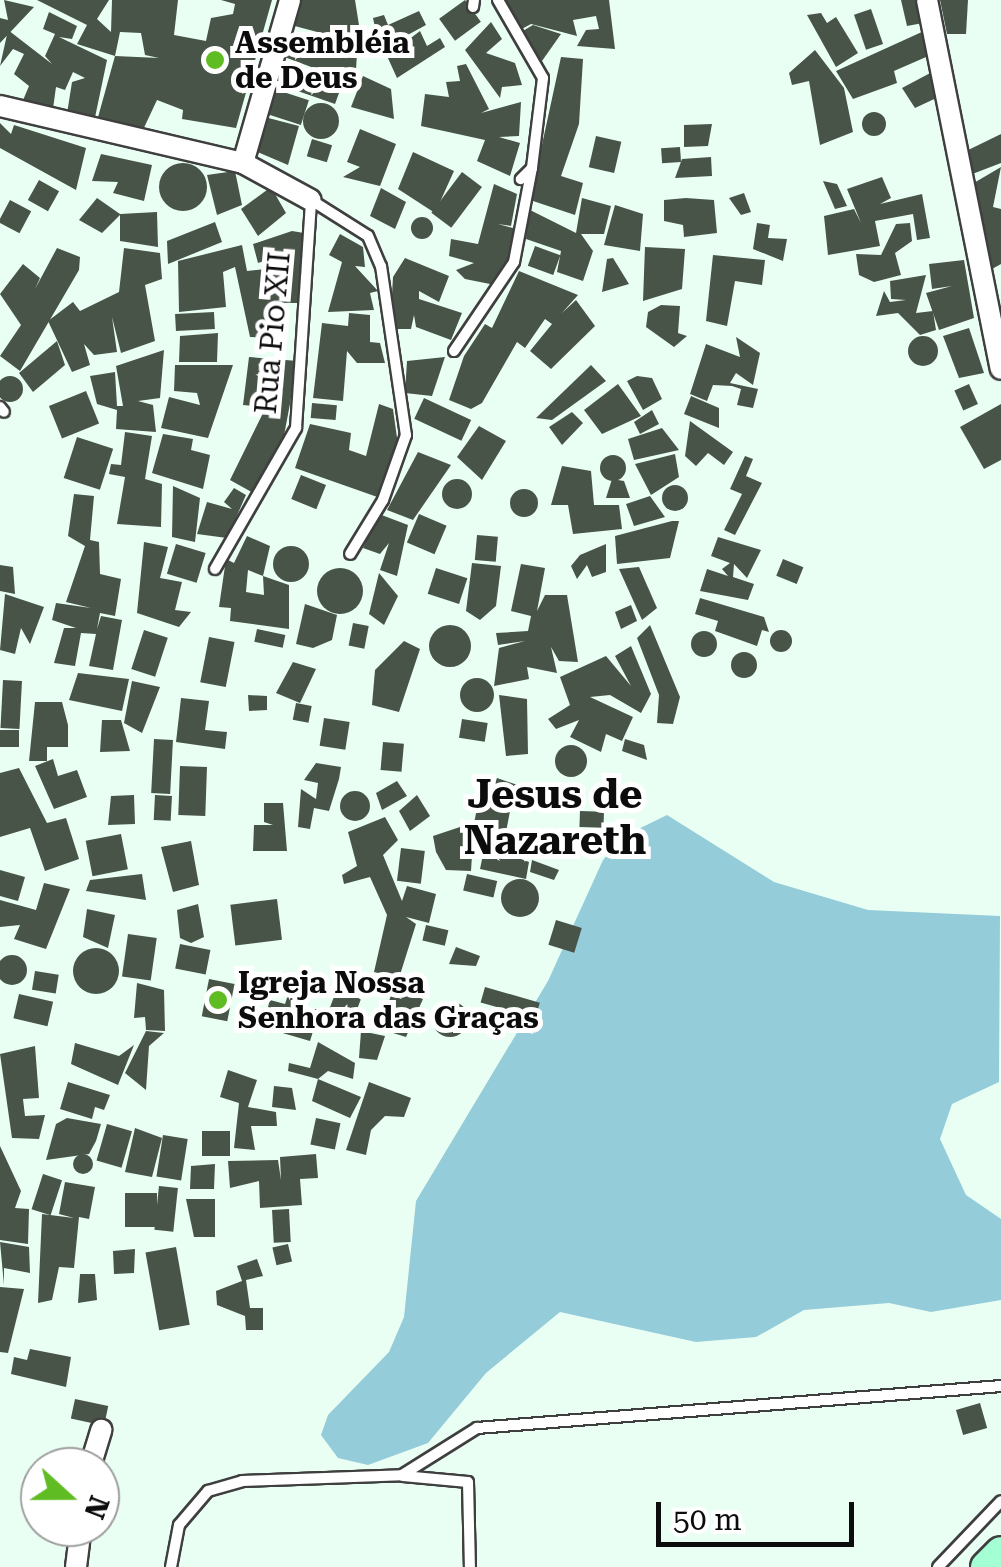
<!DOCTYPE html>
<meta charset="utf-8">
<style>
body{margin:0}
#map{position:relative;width:1001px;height:1567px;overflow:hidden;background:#eafff4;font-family:"Roboto Serif",serif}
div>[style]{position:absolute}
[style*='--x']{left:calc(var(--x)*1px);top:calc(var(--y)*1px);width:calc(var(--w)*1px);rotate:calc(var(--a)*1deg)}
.forest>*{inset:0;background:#94ccda}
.building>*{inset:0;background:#485448;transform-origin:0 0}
.round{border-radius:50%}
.roads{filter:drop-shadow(2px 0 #3f3f3f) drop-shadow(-2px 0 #3f3f3f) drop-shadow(0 2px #3f3f3f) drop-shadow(0 -2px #3f3f3f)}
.service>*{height:10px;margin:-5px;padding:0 5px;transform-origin:5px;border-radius:5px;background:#fff}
.minor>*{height:20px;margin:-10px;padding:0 10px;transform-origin:10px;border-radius:10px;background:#fff}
.secondary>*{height:30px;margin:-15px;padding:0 15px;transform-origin:15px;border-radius:15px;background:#a5ffd5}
.dots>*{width:28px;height:28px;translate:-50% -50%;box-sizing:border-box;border:5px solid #fff;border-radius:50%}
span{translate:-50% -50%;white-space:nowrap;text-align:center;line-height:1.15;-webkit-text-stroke:10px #fff;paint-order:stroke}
.poi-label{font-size:30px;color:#0c0c0c;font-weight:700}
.left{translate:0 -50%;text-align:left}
.street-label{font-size:30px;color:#0c0c0c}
.district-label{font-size:40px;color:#0c0c0c;font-weight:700}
.north{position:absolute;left:20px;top:1447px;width:100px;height:100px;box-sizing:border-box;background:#fff;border:2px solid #9e9e9e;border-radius:50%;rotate:111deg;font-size:28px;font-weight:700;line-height:40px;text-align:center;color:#0c0c0c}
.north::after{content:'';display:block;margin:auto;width:35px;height:45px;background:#60bc23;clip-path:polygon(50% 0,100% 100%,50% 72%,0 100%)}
.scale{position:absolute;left:656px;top:1502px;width:198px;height:45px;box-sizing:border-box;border:5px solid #0c0c0c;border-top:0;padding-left:12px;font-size:30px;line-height:35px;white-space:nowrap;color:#0c0c0c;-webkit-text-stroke:8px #fff;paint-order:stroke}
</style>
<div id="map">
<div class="forest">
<i style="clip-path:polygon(667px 815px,774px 882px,868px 910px,1000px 916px,999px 1082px,952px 1104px,940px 1139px,966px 1195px,1001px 1219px,1001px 1300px,931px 1312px,889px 1303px,804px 1310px,756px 1337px,696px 1342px,560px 1312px,486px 1373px,428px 1443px,368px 1465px,338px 1458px,321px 1435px,328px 1415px,389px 1352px,404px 1317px,416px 1201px,548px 981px,603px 860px,622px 837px)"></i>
</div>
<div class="building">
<i style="clip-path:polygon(4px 0,34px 7px,0 43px,0 18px,8px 20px)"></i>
<i style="clip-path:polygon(37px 0,109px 0,97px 19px,111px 32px,112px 0,178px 0,174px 35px,206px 41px,211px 18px,233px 14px,235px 4px,221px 0,272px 0,236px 128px,182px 119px,183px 110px,157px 100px,142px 132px,95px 128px,115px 56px,159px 58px,145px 55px,141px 33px,120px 32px,115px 56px,77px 44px,87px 25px)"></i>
<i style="clip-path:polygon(294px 0,355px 0,362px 44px,291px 25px)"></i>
<i style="left:465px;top:0;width:27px;height:32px;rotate:54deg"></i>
<i style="clip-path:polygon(504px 0,609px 0,615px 49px,577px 46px,586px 30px,599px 29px,596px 16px,573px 20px,577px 36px,531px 24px,520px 30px)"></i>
<i style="clip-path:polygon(901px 0,919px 0,923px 23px,907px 26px)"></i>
<i style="clip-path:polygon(940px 0,968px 0,966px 34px,947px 34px)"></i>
<i style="left:871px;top:9px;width:37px;height:18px;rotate:71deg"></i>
<i style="clip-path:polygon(419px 11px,426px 25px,380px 50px,373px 18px,384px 15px,388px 25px)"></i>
<i style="clip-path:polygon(49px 12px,77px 26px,72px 39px,59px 37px,107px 60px,93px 127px,66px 120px,72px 82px,85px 78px,73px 72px,65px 90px,56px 87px,52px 116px,21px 105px,29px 86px,14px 74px,24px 54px,13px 49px,0 66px,8px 30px,52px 64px,45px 56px,55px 34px,43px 29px)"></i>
<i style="clip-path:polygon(821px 13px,827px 23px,836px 17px,858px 53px,836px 67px,807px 15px)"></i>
<i style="clip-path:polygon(491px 22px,502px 39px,486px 53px,515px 63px,522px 85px,502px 87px,500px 98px,465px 50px)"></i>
<i style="clip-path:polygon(533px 25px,561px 34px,542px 61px,521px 32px)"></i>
<i style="clip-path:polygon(420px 31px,427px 46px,440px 38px,445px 47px,397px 78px,387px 56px)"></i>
<i style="clip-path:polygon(924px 31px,933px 54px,894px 71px,897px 83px,853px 99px,836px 71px)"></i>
<i style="clip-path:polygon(287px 34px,357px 53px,355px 87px,343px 82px,335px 104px,272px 82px,279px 62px,338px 77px,279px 55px)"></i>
<i style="clip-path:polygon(815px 50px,844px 88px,853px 132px,820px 145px,809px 81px,792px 85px,789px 73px)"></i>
<i style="clip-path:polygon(561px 57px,583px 59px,579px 124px,561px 176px,583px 183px,575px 215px,530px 200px)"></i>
<i style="clip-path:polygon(466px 64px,489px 109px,481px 113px,521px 102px,519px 136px,499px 137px,520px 143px,510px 176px,477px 161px,485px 140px,421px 126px,425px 94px,449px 97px,446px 82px,460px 81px,457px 66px)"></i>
<i style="clip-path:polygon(934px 71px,945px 94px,915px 108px,902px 88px)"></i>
<i style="clip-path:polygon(363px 76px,391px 89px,394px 119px,351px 107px)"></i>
<i style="left:268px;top:87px;width:43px;height:26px;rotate:18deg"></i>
<i class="round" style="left:303px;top:103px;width:36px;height:36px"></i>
<i class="round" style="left:862px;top:112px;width:24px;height:24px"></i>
<i style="clip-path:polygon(257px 115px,299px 126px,288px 165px,248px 148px)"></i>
<i style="clip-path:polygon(0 123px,11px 134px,14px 125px,86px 148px,76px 190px,0 148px)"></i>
<i style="clip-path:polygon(712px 124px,708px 146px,684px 147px,684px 125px)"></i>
<i style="clip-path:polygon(360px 129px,396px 144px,380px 186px,343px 177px,360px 167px,347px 162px)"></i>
<i style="clip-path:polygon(1001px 134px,1001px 163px,962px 178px,958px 155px)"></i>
<i style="left:596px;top:136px;width:26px;height:32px;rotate:13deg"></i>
<i style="left:312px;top:139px;width:21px;height:18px;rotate:17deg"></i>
<i style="left:680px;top:147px;width:15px;height:19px;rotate:86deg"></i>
<i style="clip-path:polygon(413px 152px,454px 171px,435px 213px,398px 189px)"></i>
<i style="clip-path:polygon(101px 154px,152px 165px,144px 201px,113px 193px,118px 182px,92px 181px)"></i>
<i style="clip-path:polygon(711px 157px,712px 176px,675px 178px,682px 159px)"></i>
<i class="round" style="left:159px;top:163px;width:48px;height:48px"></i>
<i style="clip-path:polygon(1001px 167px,993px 207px,1001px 209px,1001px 264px,992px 269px,967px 187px)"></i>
<i style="clip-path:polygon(235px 171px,242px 205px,217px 215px,207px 175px)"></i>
<i style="left:462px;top:172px;width:25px;height:51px;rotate:37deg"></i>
<i style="clip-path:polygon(882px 177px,891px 198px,880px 204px,922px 194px,930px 238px,917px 240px,913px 214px,875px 221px,880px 246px,828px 255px,824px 216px,854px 209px,861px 223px,847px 189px)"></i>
<i style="left:39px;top:180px;width:23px;height:23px;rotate:29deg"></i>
<i style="clip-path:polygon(823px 181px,837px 184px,847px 206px,835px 209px)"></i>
<i style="clip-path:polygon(494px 184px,517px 194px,511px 226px,498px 224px,513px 228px,514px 251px,500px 286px,465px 279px,456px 270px,474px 263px,449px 256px,451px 239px,478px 244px)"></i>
<i style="clip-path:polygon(271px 187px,286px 213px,258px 236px,241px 209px)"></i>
<i style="clip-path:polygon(381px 188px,406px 202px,395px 229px,370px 216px)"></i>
<i style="clip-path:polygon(744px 193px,751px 212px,741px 215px,729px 198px)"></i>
<i style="clip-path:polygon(97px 198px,120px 214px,157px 212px,158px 247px,120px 241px,120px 215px,102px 233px,79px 220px)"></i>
<i style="clip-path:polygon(582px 198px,611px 206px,604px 234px,581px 234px,593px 251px,583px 281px,557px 272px,561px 251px,526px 239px,528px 209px,576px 233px)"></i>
<i style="clip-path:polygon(686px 198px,714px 200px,717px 233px,684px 237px,683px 225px,664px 221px,664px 200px)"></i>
<i style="left:10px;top:200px;width:24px;height:25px;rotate:28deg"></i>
<i style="clip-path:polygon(615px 205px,643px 214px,640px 251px,604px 245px)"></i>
<i class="round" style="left:411px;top:217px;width:22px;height:22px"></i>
<i style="clip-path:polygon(215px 222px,222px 242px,168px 264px,167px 241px)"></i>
<i style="clip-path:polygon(757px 223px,770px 225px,768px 238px,787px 239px,783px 261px,753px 249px)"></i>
<i style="clip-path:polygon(910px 223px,912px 241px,895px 253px,901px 275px,874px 282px,859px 275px,856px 254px,881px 255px,896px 224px)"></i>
<i style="clip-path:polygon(292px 231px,304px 233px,302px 303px,281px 303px,273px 338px,250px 337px,235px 267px,223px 272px,226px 307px,179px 312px,178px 261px,242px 245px,247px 271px,284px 267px,285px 254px,258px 263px,253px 244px)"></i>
<i style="clip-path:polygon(340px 234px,363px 247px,365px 267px,355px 266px,378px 291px,370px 293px,374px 310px,328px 312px,342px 262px,329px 255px)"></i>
<i style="left:535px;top:246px;width:27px;height:21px;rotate:20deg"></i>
<i style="clip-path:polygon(645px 247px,685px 249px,682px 289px,643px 301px)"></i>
<i style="clip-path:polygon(57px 248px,80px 257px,79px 270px,20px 371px,0 356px,21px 325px,0 294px,23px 264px,40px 278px,35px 289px)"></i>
<i style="clip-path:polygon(124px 248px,160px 253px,162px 279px,145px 285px,155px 341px,121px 353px,112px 317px,117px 352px,94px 355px,84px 344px,90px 365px,72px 372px,48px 321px,73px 302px,80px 311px,119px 292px)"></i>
<i style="clip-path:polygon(713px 255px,765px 260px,762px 285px,735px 281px,727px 326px,706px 321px)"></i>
<i style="clip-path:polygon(405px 258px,449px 276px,439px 302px,419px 291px,419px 299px,462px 313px,451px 340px,416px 327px,414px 315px,411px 329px,390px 329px,393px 277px)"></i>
<i style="clip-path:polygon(613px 258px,629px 284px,602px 292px,607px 259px)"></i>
<i style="clip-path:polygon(964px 260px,974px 318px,939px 330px,926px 293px,952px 286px,932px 289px,929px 264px)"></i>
<i style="clip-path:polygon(519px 271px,578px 295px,562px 313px,576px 300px,595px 326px,551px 369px,530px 351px,552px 324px,545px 319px,525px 348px,517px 342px,482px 403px,471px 409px,449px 400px,464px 356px,485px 324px,492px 328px)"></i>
<i style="clip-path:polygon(926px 275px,916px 313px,933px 311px,936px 330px,920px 335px,898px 313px,876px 316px,884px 291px,890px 302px,906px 300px,891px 299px,890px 281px)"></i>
<i style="clip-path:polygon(661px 305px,680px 306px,678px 333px,687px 336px,674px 347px,646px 327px,648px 312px)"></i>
<i style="left:214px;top:312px;width:17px;height:39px;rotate:87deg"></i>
<i style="clip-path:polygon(349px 313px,370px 315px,370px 342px,380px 343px,385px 363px,357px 363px,347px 351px,343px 401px,313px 398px,322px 323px,348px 326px)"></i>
<i style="clip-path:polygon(969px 328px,984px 373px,959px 378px,943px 336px)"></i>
<i style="clip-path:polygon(218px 333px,217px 362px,179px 362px,180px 336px)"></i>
<i class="round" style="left:908px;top:336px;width:30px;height:30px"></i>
<i style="clip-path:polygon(736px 337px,760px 353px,753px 385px,736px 373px,730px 383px,758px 389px,753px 408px,737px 405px,741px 389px,732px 386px,713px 385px,707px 401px,690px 394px,706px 344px,740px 357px)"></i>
<i style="clip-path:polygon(57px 341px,65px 365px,33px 392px,19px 373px)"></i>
<i style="clip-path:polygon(164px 350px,160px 398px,138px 401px,153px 405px,156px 432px,116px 429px,117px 410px,97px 404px,90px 376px,115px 372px,117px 406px,123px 406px,116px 366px)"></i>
<i style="clip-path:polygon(249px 357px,298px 361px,280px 457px,257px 495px,230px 480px,266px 407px,243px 405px)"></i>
<i style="clip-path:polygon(445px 357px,432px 396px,405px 393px,407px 361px)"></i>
<i style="clip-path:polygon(175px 365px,233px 365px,208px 438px,161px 428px,169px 397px,200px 405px,197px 393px,174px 391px)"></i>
<i style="clip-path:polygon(591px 365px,606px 381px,552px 420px,536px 418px)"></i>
<i class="round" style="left:-3px;top:376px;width:26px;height:26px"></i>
<i style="clip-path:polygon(637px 376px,652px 378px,662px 399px,643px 410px,627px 381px)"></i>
<i style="clip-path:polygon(618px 384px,641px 416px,602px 434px,584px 410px)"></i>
<i style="left:969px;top:384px;width:22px;height:16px;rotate:66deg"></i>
<i style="left:86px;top:391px;width:35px;height:40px;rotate:68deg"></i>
<i style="clip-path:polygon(691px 396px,719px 408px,719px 428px,684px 414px)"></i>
<i style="left:424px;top:398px;width:52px;height:23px;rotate:25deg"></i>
<i style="left:312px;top:403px;width:25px;height:15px;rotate:5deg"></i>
<i style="clip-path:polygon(379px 404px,393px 409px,399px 452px,383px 499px,295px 468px,310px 424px,351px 433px,349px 450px,366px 456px)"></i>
<i style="clip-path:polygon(1001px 404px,1001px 460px,984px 469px,960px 427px)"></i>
<i style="clip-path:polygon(652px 410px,659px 424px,640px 434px,634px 422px)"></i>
<i style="clip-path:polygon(572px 412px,583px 423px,562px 445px,549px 427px)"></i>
<i style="clip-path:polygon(690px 421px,733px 452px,724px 465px,708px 453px,696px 466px,685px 456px)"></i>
<i style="clip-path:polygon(479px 426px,506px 441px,482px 480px,457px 457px)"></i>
<i style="clip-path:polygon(662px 428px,679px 450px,634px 460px,628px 439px)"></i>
<i style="clip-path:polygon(125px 432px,152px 436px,145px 479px,162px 484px,161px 527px,117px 524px,125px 477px,109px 474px,111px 464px,121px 465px)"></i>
<i style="clip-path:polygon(163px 434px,193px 439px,191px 450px,210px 455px,203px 489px,152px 473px)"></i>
<i style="left:77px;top:437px;width:38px;height:43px;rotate:18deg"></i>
<i style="clip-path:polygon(418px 452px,451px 465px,413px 520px,387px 510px)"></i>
<i style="clip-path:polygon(675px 454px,679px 477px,651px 495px,635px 464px)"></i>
<i class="round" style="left:600px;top:455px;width:26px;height:26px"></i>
<i style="clip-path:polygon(745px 456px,753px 459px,746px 476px,762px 483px,735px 535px,724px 530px,742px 494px,730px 489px)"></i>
<i style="clip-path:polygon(562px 466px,591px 471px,594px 505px,619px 505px,622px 529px,573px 534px,568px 505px,551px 505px)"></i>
<i style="left:301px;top:475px;width:27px;height:26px;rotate:22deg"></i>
<i style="clip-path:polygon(612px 479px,624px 481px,630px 498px,606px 498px)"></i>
<i class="round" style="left:442px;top:479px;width:30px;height:30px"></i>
<i class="round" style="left:662px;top:485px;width:26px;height:26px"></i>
<i style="clip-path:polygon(173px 486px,200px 498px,195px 542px,172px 537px)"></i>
<i style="clip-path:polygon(234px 488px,246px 495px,227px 538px,197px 534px,207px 502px,232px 509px,224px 502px)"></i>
<i class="round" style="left:510px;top:489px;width:28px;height:28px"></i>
<i style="clip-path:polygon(74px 494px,94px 496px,90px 540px,99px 542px,100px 574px,121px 579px,115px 616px,100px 613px,97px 629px,101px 616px,122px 620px,113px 670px,89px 666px,96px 634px,81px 633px,75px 666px,54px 663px,64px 628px,76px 628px,52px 620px,56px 603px,91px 608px,66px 602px,85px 546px,68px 536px)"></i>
<i style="clip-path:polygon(650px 496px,665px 517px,634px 526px,626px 504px)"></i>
<i style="clip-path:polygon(379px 514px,408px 525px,397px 576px,380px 570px,389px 543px,380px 554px,363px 548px)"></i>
<i style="left:419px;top:514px;width:30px;height:31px;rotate:23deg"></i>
<i style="clip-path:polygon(672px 521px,679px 521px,670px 558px,617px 564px,615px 536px)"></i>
<i style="left:477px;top:535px;width:21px;height:25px;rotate:5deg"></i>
<i style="clip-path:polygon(247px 536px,270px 546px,263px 576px,248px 570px,246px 592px,264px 595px,263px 576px,289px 585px,289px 629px,230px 621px,231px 608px,219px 607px,226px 559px,234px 563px)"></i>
<i style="clip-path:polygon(718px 537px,761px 550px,747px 578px,734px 564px,733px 577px,754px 584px,748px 600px,700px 591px,707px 569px,728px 576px,722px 569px,730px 563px,711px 556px)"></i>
<i style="clip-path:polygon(144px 542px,168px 547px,160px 578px,182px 582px,175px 610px,191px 612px,179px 627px,137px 613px)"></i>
<i style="left:176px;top:544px;width:31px;height:31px;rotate:17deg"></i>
<i style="clip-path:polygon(606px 544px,606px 572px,592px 577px,587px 565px,577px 579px,571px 566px,580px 555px)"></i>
<i class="round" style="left:273px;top:546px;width:36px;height:36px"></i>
<i style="left:783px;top:559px;width:22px;height:18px;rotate:22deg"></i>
<i style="clip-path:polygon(472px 563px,501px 566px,496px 606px,480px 620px,466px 611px)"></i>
<i style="clip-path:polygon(521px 564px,545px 568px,537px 611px,545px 595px,567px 595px,578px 662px,559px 661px,551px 647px,557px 673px,527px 667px,529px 679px,494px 686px,499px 648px,525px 641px,498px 645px,496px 633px,528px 631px,531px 616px,511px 611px)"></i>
<i style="clip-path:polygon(0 565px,13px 567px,15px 594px,0 591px)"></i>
<i style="clip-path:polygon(639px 567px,657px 608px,642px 620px,619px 569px)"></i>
<i style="left:436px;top:568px;width:33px;height:27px;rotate:18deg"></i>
<i class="round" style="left:317px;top:568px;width:46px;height:46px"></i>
<i style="clip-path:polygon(379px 573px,398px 596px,384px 625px,369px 614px)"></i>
<i style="clip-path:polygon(5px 594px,44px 607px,30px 644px,21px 628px,15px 654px,0 650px)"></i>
<i style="clip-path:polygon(700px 598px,764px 617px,769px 632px,762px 630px,757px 646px,715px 631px,718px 621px,695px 614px)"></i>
<i style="clip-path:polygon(305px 604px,337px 615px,332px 640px,313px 648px,296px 644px)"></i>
<i style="clip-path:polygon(631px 605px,637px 621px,621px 629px,615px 612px)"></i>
<i style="left:353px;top:623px;width:16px;height:23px;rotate:11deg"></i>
<i class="round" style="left:429px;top:625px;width:42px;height:42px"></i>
<i style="clip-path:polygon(650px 625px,680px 697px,673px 724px,657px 723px,659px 695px,637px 638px)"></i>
<i style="left:257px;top:629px;width:29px;height:13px;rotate:12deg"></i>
<i style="left:144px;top:630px;width:25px;height:41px;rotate:18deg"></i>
<i class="round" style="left:770px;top:630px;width:22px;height:22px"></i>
<i class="round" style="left:691px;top:631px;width:26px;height:26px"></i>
<i style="left:209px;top:637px;width:26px;height:46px;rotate:11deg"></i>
<i style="clip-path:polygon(404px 641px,420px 649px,399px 712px,372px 705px,375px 670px)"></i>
<i style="clip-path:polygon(631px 646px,651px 694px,641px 713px,610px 695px,590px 697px,633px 717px,622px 741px,606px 734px,601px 752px,570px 737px,579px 720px,556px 729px,548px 719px,570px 705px,560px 677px,606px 656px,631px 686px,615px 656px)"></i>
<i class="round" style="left:731px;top:652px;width:26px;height:26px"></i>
<i style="clip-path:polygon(293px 662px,316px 669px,300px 703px,276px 693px)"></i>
<i style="clip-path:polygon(78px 673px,129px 679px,122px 711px,69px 700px)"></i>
<i class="round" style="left:460px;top:678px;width:34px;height:34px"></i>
<i style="left:3px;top:680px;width:19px;height:48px;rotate:3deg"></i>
<i style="clip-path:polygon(132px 681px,160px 687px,142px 733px,124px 723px)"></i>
<i style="clip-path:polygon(248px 695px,267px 696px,267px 710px,249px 711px)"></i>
<i style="clip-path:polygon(499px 695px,527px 699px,528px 754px,506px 756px)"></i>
<i style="clip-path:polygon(181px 698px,209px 701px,205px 730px,227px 732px,225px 749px,176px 742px)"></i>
<i style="clip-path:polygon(35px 702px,62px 702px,68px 725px,68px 747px,47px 747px,47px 761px,29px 761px)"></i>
<i style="left:296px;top:703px;width:16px;height:17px;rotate:11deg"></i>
<i style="left:324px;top:718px;width:26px;height:28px;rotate:9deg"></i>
<i style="left:462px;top:719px;width:26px;height:19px;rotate:9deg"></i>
<i style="clip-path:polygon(102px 720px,121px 720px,130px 751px,100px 752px)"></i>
<i style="left:19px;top:730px;width:17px;height:19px;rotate:90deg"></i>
<i style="left:154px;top:739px;width:19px;height:54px;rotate:3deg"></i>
<i style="clip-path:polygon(625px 739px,644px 745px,647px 760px,622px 751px)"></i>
<i style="left:383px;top:742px;width:21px;height:28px;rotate:5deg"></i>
<i class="round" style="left:555px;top:745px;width:32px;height:32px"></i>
<i style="clip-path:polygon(53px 759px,58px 776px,77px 770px,87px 797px,54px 809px,35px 766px)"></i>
<i style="clip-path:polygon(316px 763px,341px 767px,339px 779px,329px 811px,314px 808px,310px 829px,298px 827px,301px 789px,316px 799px,318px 783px,304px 780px)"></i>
<i style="left:180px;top:766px;width:27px;height:49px;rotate:2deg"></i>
<i style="clip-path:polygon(19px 768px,47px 823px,66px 818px,79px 859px,45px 871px,30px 828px,0 837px,0 773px)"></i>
<i style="left:497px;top:778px;width:21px;height:13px;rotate:19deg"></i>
<i style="clip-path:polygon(397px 781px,407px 796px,382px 810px,376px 793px)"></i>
<i class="round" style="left:340px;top:791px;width:30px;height:30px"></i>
<i style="clip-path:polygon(134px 795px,135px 824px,108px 825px,111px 796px)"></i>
<i style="left:155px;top:795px;width:17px;height:25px;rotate:3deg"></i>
<i style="clip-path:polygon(417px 795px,430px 816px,410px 831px,399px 811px)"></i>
<i style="clip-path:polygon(264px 803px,283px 803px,287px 851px,253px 851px,254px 825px,273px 825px,264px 822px)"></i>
<i style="left:478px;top:803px;width:33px;height:33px;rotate:11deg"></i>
<i style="left:580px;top:811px;width:24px;height:16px;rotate:2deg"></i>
<i style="clip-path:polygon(385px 817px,398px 840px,383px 855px,402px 901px,407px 886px,436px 894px,429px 923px,406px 917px,416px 924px,399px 978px,374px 972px,387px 915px,370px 877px,344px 884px,342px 875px,357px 866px,348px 832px)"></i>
<i style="clip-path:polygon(460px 827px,473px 839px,471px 871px,446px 870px,436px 852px,433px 836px)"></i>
<i style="clip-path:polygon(510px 830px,530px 835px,527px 850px,505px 853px,529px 862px,526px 879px,480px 869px,486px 840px,507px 844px)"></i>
<i style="left:121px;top:834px;width:36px;height:36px;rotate:79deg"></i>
<i style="clip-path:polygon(191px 841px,199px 885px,173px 892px,161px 847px)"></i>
<i style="left:401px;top:848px;width:24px;height:33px;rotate:7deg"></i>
<i style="clip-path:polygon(532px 860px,559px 870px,554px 880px,530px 872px)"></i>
<i style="clip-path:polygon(0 870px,25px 877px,18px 901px,0 896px)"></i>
<i style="clip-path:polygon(142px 874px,146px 900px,86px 891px,90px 880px)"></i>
<i style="left:467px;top:874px;width:31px;height:17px;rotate:13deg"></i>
<i class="round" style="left:501px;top:879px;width:38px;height:38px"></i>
<i style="clip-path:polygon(44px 883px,70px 889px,46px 949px,14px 939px,20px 925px,0 927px,0 900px,36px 910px)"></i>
<i style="left:277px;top:899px;width:41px;height:47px;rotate:83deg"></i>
<i style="clip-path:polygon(198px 904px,204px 937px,191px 943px,180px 938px,177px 910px)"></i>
<i style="clip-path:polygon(87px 909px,115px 915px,108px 948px,83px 937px)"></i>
<i style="left:556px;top:920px;width:27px;height:26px;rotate:17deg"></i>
<i style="left:426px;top:925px;width:23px;height:16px;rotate:13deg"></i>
<i style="left:128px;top:934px;width:29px;height:43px;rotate:8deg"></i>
<i style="left:180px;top:944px;width:31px;height:25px;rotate:11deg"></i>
<i style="clip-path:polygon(456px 947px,480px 956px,476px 966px,449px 964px)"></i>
<i class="round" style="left:73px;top:948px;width:46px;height:46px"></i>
<i class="round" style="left:-3px;top:955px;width:30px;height:30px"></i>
<i style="left:35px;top:971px;width:24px;height:19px;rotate:9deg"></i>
<i style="clip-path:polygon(295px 973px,311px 978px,301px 1010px,320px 1009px,310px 1041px,262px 1027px,270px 1000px,285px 1004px)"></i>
<i style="left:209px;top:979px;width:26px;height:38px;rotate:11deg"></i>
<i style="clip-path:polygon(137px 983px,164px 990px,165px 1031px,146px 1030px,145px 1017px,134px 1018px)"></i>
<i style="left:485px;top:987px;width:57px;height:16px;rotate:16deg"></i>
<i style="left:337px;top:989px;width:26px;height:35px;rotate:21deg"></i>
<i style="clip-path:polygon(393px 989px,423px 999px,406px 1037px,380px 1029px)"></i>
<i style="left:19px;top:994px;width:35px;height:25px;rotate:13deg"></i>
<i class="round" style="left:432px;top:1001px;width:36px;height:36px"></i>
<i style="clip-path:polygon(146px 1031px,164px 1033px,149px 1046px,146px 1090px,125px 1073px)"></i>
<i style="clip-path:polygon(361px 1031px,385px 1036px,377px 1060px,359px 1058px)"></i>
<i style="clip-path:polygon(318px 1042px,355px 1063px,353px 1079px,328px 1071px,318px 1079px,361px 1097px,350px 1118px,312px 1101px,318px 1079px,288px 1071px,289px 1063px,310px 1068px)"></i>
<i style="clip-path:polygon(75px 1043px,119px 1056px,134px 1045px,118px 1085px,71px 1064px)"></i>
<i style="clip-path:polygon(35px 1046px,39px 1098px,23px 1099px,25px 1116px,45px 1115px,39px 1139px,12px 1138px,0 1054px)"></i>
<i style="clip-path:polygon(228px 1070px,257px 1080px,248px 1107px,276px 1112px,277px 1126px,251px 1126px,255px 1150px,234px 1148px,239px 1103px,220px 1097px)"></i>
<i style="clip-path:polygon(68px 1082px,110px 1095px,104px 1110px,95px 1107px,92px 1119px,60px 1109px)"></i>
<i style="clip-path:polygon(369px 1082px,411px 1098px,404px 1117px,385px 1116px,371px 1130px,366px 1155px,346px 1150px)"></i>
<i style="clip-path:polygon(274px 1086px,292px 1088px,296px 1110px,272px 1107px)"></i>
<i style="clip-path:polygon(67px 1118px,101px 1124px,96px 1141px,89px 1154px,46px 1160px,56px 1124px)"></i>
<i style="left:316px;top:1118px;width:25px;height:27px;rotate:12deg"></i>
<i style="left:107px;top:1124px;width:26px;height:38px;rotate:16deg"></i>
<i style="clip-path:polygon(135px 1128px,162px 1138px,152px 1177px,125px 1172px)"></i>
<i style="left:202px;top:1131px;width:28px;height:25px"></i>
<i style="left:163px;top:1135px;width:25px;height:42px;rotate:9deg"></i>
<i style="clip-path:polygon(0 1146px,21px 1191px,15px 1208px,29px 1209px,28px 1244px,0 1240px)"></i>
<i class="round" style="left:73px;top:1154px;width:20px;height:20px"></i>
<i style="clip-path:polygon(316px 1154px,318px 1178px,300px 1179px,302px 1205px,260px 1208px,259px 1181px,230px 1188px,228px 1161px,278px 1160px,281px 1180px,280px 1157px)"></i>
<i style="clip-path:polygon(215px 1164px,214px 1189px,190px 1189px,191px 1166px)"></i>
<i style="left:43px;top:1174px;width:20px;height:37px;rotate:18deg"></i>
<i style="clip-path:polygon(65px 1182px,95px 1187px,89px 1219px,79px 1217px,74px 1268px,59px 1267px,52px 1300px,38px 1303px,42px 1214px,74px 1218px,59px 1214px)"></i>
<i style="left:159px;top:1186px;width:19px;height:44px;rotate:6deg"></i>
<i style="left:125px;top:1193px;width:32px;height:34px"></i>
<i style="clip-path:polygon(186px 1199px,215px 1199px,215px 1237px,194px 1237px)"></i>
<i style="left:289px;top:1209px;width:33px;height:17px;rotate:87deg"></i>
<i style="clip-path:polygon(0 1242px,29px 1247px,30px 1273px,4px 1268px,4px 1285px)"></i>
<i style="left:288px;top:1244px;width:18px;height:16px;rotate:77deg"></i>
<i style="left:176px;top:1247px;width:79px;height:31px;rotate:80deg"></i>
<i style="clip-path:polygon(135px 1249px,134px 1273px,114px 1274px,113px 1251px)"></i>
<i style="clip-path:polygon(257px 1259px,263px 1276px,246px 1280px,250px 1308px,263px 1308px,263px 1330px,246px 1330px,245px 1316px,217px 1305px,216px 1291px,242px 1281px,237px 1266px)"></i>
<i style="clip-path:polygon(80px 1274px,95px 1274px,97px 1300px,78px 1303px)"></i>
<i style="clip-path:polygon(0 1287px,24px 1289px,8px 1353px,0 1352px)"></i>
<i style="clip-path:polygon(30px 1349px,71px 1357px,66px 1387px,11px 1374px,14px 1357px,27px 1360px)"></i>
<i style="left:75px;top:1399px;width:34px;height:20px;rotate:12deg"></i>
<i style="left:980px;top:1403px;width:26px;height:25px;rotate:74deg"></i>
</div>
<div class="roads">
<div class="service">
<i style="--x:498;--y:0;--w:90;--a:60"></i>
<i style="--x:543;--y:78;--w:91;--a:97"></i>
<i style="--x:532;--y:168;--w:16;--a:135"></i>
<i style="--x:473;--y:7;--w:7;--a:-82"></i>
<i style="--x:454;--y:351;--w:107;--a:-56"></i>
<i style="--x:514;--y:262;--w:96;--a:-79.2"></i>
<i style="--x:0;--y:407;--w:6;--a:51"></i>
<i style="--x:215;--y:569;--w:163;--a:-60.1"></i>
<i style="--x:296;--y:428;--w:228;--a:-86.2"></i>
<i style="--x:311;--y:200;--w:67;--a:32.3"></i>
<i style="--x:368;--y:236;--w:33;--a:67"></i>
<i style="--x:381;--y:266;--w:171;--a:81.6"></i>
<i style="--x:406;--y:435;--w:69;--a:109.5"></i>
<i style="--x:383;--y:500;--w:63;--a:121.4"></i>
<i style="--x:403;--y:1476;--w:65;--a:5.3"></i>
<i style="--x:468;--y:1482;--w:85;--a:88.7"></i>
<i style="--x:171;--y:1567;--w:43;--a:-79.2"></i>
<i style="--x:179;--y:1525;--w:45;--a:-49.5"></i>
<i style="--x:208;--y:1491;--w:35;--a:-16"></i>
<i style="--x:242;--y:1481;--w:160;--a:-2.1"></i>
<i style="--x:402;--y:1475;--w:89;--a:-32.1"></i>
<i style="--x:477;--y:1428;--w:526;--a:-4.58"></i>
<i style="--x:938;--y:1567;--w:91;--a:-46.3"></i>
</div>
<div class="minor">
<i style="--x:927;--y:0;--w:376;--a:78.7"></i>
<i style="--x:0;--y:106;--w:250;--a:13.2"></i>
<i style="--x:243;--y:163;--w:77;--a:28.6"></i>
<i style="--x:243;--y:163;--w:170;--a:-73.9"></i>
<i style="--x:90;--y:1467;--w:39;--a:-73"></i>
<i style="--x:76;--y:1567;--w:40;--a:-82.9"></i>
</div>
<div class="secondary">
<i style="--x:986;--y:1567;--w:21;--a:-45"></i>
</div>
</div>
<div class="dots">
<i style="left:215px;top:60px;background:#60bc23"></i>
<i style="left:218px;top:1000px;background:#60bc23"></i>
</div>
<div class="poi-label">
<span class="left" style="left:235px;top:60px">Assembléia<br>de Deus</span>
<span class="left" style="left:238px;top:1000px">Igreja Nossa<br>Senhora das Graças</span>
</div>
<div class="street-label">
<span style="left:273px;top:333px;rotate:-85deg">Rua Pio XII</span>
</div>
<div class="district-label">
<span style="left:555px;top:818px">Jesus de<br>Nazareth</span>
</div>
<div class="north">N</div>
<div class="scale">50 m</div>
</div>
